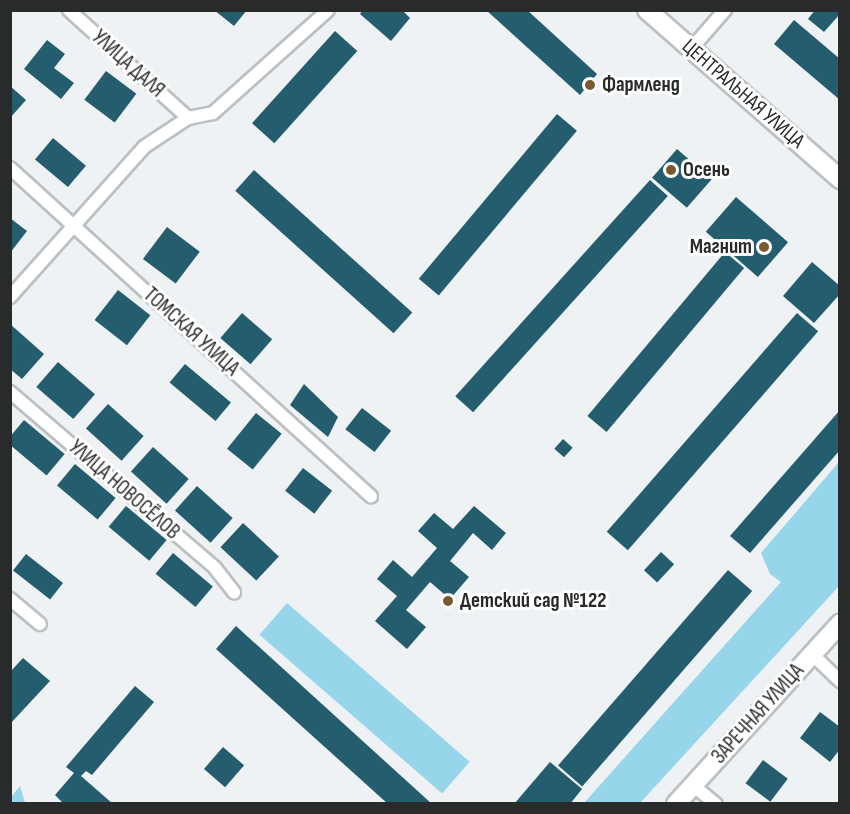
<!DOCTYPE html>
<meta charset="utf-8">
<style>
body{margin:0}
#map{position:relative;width:850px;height:814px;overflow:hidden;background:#eef2f4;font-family:"Sofia Sans Condensed",sans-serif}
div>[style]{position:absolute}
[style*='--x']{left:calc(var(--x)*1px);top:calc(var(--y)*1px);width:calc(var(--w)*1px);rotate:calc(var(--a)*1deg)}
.green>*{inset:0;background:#97d5ea;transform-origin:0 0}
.building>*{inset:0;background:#235d6e;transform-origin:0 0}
.roads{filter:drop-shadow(2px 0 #bcc0c2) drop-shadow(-2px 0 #bcc0c2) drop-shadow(0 2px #bcc0c2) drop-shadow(0 -2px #bcc0c2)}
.street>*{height:12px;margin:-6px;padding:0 6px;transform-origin:6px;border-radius:6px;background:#fff}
.secondary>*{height:18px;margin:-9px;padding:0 9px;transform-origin:9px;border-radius:9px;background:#fff}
.dots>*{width:16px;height:16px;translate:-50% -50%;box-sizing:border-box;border:3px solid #fff;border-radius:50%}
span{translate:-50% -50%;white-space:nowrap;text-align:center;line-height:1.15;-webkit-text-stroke:6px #fff;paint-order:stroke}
.street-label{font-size:21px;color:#292b2b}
.poi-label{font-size:21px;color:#292b2b;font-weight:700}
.left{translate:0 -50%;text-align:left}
.right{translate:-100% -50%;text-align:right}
.frame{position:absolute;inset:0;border:12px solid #292b2b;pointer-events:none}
</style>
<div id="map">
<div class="green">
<i style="clip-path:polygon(839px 462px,839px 586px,640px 803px,584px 803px,781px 582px,770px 574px,761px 553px)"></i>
<i style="left:287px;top:603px;width:242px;height:42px;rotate:41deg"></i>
<i style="clip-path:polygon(20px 786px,25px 803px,11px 803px,11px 797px)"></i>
</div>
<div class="building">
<i style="clip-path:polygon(214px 10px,247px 10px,234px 26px)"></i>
<i style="clip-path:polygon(363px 10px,402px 10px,410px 18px,391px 41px,360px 14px)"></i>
<i style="clip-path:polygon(486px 10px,527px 10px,597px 74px,580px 95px)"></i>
<i style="clip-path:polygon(815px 10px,840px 10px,840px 14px,824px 32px,808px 19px)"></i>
<i style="clip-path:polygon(794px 20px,840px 59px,840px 100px,774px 44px)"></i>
<i style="left:335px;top:31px;width:30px;height:124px;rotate:42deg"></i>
<i style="clip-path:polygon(47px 40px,65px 54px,54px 68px,74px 83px,61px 99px,24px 69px)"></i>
<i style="left:106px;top:71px;width:38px;height:36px;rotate:37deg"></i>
<i style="clip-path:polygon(10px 86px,26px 100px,10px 118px)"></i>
<i style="left:557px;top:114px;width:26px;height:215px;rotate:40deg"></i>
<i style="left:53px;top:138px;width:43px;height:28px;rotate:40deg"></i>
<i style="left:677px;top:149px;width:46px;height:38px;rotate:41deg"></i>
<i style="left:254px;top:170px;width:213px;height:28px;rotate:42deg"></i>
<i style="left:650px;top:180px;width:24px;height:291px;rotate:42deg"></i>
<i style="left:736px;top:197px;width:69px;height:46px;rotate:41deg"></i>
<i style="clip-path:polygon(10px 218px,27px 231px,10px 253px)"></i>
<i style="left:167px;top:227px;width:41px;height:40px;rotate:37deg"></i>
<i style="left:725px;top:252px;width:25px;height:214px;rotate:40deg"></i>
<i style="clip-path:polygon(812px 262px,840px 286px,840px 294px,814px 323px,783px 296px)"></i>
<i style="left:118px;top:290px;width:41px;height:38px;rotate:38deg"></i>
<i style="left:242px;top:313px;width:40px;height:33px;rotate:41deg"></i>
<i style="left:797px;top:313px;width:28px;height:290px;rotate:41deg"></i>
<i style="clip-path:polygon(10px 324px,44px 354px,22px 379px,10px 369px)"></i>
<i style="left:58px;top:362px;width:49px;height:33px;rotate:41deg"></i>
<i style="left:185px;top:364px;width:60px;height:24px;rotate:40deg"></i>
<i style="clip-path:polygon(304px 384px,338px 417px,328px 437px,290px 405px)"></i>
<i style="left:108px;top:404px;width:48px;height:33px;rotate:42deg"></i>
<i style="left:362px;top:408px;width:37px;height:27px;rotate:38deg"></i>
<i style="clip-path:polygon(840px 410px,840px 450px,750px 553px,730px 536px)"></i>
<i style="left:256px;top:413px;width:33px;height:46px;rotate:39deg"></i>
<i style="left:24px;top:420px;width:53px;height:28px;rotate:40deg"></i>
<i style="left:563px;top:439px;width:13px;height:13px;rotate:42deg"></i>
<i style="left:153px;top:447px;width:48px;height:33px;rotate:42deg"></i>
<i style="left:75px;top:464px;width:53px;height:28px;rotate:40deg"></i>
<i style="left:303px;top:468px;width:37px;height:29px;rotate:38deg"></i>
<i style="left:197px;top:486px;width:48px;height:33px;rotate:42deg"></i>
<i style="left:126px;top:506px;width:53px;height:27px;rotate:40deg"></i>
<i style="clip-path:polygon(474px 506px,506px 533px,492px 550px,473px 533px,450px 561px,469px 577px,450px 599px,430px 582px,406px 610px,426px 627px,407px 649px,375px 621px,397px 596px,377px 579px,393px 560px,412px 577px,437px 548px,418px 531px,434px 513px,453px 529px)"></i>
<i style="left:243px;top:523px;width:49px;height:33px;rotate:43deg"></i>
<i style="left:661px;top:552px;width:18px;height:25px;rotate:43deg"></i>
<i style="left:173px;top:553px;width:52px;height:27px;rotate:40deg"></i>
<i style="left:26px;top:554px;width:47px;height:21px;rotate:38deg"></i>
<i style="left:728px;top:570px;width:32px;height:259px;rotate:41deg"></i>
<i style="clip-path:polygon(236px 626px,432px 804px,388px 804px,216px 649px)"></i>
<i style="clip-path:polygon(23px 658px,50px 681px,10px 724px,10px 672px)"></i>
<i style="clip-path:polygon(135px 686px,154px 702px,92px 775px,86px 771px,81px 776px,113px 804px,64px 804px,55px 795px,74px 773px,66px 767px)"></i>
<i style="clip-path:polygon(820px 712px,840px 727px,840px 749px,830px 762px,800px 738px)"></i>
<i style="left:223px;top:747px;width:28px;height:29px;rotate:41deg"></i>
<i style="left:763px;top:760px;width:31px;height:29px;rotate:37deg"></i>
<i style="clip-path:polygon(550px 762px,582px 789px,570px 804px,514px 804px)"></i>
</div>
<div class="roads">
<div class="street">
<i style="--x:69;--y:10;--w:161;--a:42.2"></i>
<i style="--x:691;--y:49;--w:52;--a:-48.9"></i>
<i style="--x:10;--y:168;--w:488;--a:42.3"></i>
<i style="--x:10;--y:297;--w:201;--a:-48.2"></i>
<i style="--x:144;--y:147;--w:53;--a:-33.4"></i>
<i style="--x:188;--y:118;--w:25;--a:-11"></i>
<i style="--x:213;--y:113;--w:154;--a:-41.8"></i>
<i style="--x:10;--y:392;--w:270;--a:40.6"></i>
<i style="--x:215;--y:568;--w:31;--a:52"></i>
<i style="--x:10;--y:599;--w:39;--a:40"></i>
<i style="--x:812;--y:654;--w:39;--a:44"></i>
<i style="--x:693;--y:785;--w:30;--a:40"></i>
</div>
<div class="secondary">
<i style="--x:647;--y:10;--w:257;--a:41.2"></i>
<i style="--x:676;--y:804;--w:244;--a:-47.7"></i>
</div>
</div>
<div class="dots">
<i style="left:590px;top:85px;background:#7b5930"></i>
<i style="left:671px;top:170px;background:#7b5930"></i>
<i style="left:764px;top:247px;background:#7b5930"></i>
<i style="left:448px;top:601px;background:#7b5930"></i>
</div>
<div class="street-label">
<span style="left:128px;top:64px;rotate:42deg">УЛИЦА ДАЛЯ</span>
<span style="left:743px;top:94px;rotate:41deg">ЦЕНТРАЛЬНАЯ УЛИЦА</span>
<span style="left:191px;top:332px;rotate:42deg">ТОМСКАЯ УЛИЦА</span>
<span style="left:124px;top:490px;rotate:41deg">УЛИЦА НОВОСЁЛОВ</span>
<span style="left:758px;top:714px;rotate:-48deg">ЗАРЕЧНАЯ УЛИЦА</span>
</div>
<div class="poi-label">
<span class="left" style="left:602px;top:85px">Фармленд</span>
<span class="left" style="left:683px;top:170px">Осень</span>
<span class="right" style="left:752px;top:247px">Магнит</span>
<span class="left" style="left:460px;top:601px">Детский сад №122</span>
</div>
<div class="frame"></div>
</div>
